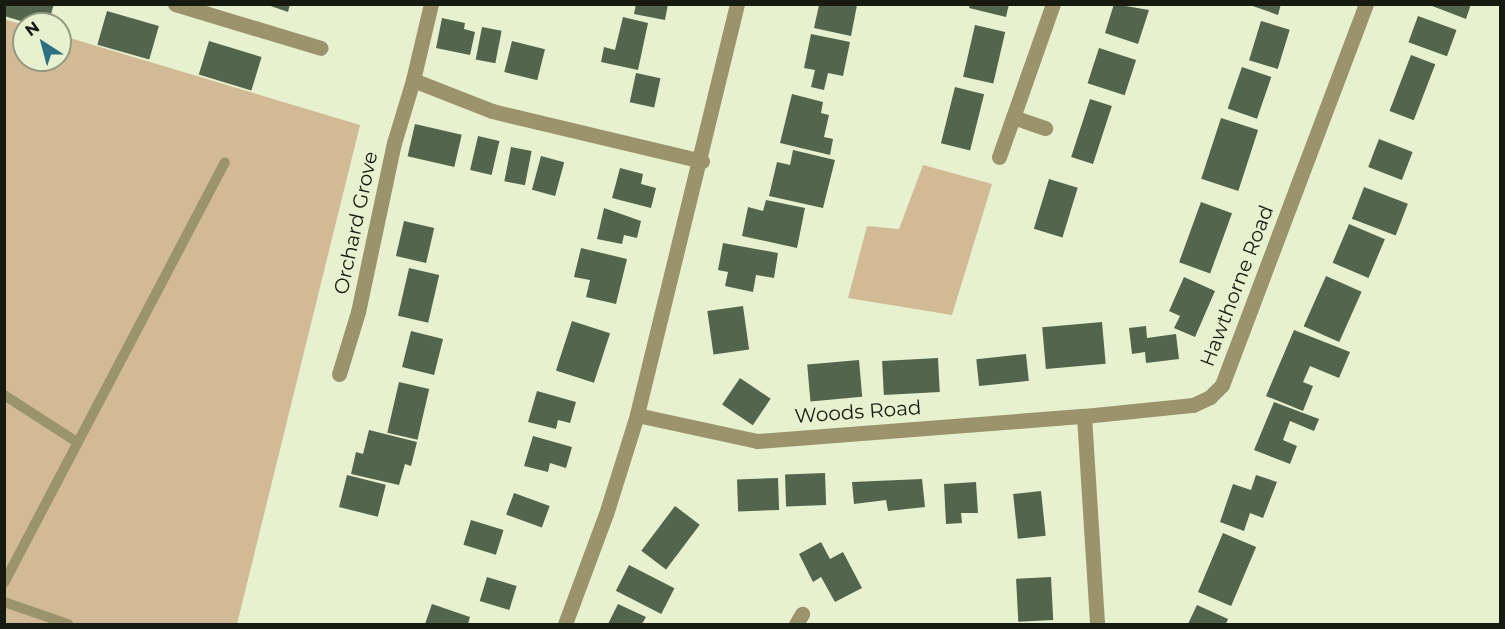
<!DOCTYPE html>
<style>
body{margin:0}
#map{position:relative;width:1505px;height:629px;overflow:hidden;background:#e8f1cf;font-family:Montserrat,sans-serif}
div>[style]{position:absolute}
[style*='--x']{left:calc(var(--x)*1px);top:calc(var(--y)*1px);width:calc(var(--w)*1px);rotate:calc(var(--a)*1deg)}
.green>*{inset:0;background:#d1ba95}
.building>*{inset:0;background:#53664d;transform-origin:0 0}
.lane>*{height:10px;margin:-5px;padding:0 5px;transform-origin:5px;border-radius:5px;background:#9a936b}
.street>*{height:15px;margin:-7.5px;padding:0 7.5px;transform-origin:7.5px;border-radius:7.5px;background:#9a936b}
span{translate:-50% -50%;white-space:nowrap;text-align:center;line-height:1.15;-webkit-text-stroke:6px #e8f1cf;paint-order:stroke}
.street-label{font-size:20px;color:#171a0e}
.frame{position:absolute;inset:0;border:6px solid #171a0e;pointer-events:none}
.north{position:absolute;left:12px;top:12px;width:60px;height:60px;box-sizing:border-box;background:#e8f1cf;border:2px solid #949b82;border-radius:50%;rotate:324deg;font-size:16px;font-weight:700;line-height:24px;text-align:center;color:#171a0e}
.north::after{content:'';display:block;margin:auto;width:21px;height:27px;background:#2d7081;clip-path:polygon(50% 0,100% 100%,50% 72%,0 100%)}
</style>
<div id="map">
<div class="green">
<i style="clip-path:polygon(4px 19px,24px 25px,24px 60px,60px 60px,60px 35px,360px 125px,237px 624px,5px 624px)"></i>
<i style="clip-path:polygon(923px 165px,992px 184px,952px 315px,848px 298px,867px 226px,899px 229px)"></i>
</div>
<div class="building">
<i style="clip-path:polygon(4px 4px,54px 4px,48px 24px,31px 24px,4px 16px)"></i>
<i style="clip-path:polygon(265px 4px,290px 4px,288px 12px)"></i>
<i style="clip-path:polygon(636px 4px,668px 4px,665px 20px,634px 14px)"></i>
<i style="clip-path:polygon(970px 4px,1009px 4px,1006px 17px,969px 8px)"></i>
<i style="clip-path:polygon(1114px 4px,1149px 10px,1138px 44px,1105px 33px)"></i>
<i style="clip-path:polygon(1247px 4px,1281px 4px,1278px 15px)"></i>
<i style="clip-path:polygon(1427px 4px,1471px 4px,1466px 19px)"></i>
<i style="clip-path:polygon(819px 5px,857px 5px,851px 36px,814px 28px)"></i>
<i style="left:107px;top:11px;width:54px;height:35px;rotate:16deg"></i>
<i style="left:1418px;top:16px;width:41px;height:28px;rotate:20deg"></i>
<i style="clip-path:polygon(623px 17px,648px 23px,638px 70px,601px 62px,604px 47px,615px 50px)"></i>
<i style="clip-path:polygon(442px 18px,465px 23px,464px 29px,475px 32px,470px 55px,436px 48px)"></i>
<i style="left:1261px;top:21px;width:30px;height:41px;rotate:17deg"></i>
<i style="left:975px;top:25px;width:31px;height:53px;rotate:13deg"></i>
<i style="left:482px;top:27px;width:20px;height:33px;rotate:11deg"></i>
<i style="clip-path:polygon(811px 34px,850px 42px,843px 76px,828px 73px,824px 90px,811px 87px,815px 70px,804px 68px)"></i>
<i style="left:209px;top:41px;width:55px;height:35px;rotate:17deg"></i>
<i style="left:512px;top:41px;width:34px;height:32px;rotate:14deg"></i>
<i style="left:1099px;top:48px;width:39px;height:37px;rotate:18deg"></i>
<i style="left:1411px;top:55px;width:26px;height:60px;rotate:21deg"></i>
<i style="left:1242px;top:67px;width:31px;height:44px;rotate:19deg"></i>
<i style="left:636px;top:73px;width:25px;height:30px;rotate:12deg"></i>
<i style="left:955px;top:87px;width:30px;height:58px;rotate:14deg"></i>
<i style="clip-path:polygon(792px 94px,823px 102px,821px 113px,829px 115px,824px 137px,833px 139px,830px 155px,780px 143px)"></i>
<i style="left:1090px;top:99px;width:23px;height:61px;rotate:18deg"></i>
<i style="left:1221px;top:118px;width:39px;height:64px;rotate:18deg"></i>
<i style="left:415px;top:124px;width:48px;height:33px;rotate:13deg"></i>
<i style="left:478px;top:136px;width:22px;height:35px;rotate:13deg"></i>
<i style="left:1379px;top:139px;width:36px;height:30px;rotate:21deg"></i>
<i style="left:511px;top:147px;width:21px;height:35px;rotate:11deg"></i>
<i style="clip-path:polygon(793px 150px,835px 160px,823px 208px,769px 196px,777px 162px,790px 165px)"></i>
<i style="left:541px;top:156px;width:24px;height:35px;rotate:15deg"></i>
<i style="clip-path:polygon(620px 168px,643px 174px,641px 184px,656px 188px,651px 208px,612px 198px)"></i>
<i style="left:1049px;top:179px;width:30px;height:52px;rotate:17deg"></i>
<i style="left:1364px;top:187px;width:47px;height:34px;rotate:21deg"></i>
<i style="clip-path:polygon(766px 200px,805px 208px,797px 248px,742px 236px,748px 207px,763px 211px)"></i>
<i style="left:1201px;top:202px;width:33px;height:64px;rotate:20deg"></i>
<i style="clip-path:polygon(604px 208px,641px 221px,637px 238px,624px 235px,622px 244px,597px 239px)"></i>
<i style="left:404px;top:221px;width:31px;height:36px;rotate:13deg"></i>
<i style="left:1349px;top:224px;width:39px;height:42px;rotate:23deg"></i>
<i style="clip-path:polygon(723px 243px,778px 253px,774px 278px,756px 275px,753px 292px,725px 286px,728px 272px,718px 270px)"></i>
<i style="clip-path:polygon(581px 248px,627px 259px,616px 304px,586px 297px,590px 280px,574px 277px)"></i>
<i style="left:409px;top:268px;width:31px;height:49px;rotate:13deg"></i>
<i style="left:1326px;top:276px;width:39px;height:55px;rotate:24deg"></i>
<i style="clip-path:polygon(1184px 277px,1215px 291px,1195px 337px,1174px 328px,1180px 316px,1169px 311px)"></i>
<i style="left:743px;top:306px;width:44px;height:36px;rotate:82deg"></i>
<i style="left:572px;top:321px;width:40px;height:52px;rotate:18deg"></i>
<i style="left:1102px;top:322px;width:42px;height:60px;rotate:85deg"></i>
<i style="clip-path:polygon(1146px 326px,1147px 338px,1176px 334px,1179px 359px,1146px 363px,1145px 352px,1132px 354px,1129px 328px)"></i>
<i style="clip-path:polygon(1294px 330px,1350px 352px,1339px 378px,1310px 366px,1303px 382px,1313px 386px,1303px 411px,1266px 396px)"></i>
<i style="left:411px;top:331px;width:33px;height:37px;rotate:14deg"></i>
<i style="left:1026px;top:354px;width:27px;height:50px;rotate:84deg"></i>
<i style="left:938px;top:358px;width:34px;height:56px;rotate:87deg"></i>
<i style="left:859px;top:360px;width:37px;height:52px;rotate:85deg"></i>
<i style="left:740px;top:378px;width:37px;height:32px;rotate:34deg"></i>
<i style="left:399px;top:382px;width:31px;height:52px;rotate:13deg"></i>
<i style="clip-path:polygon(537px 391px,576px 402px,570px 423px,558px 420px,556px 429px,528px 422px)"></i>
<i style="clip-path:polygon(1274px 402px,1319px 419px,1314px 431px,1290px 421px,1283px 440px,1297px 446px,1290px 464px,1254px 450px)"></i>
<i style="clip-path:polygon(369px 430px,417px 442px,411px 466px,405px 464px,399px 485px,351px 474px,356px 452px,363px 454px)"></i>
<i style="clip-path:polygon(533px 436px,572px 447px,566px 468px,550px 463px,548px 472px,524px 466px)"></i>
<i style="left:825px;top:473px;width:32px;height:40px;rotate:88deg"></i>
<i style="left:347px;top:475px;width:40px;height:33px;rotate:14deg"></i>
<i style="clip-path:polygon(1256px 475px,1277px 482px,1263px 518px,1250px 513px,1244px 531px,1220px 522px,1233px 484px,1251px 490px)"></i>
<i style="left:778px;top:478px;width:32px;height:41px;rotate:88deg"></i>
<i style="clip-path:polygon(922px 479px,925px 507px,888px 511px,886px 500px,854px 504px,852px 482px)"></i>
<i style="clip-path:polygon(976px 482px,978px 513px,961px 513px,962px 523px,946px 524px,944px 484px)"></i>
<i style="left:1041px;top:491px;width:45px;height:28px;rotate:84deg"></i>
<i style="left:514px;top:493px;width:38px;height:23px;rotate:20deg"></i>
<i style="left:675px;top:506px;width:31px;height:56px;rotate:37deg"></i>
<i style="left:471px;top:520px;width:34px;height:26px;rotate:17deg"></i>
<i style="left:1223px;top:533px;width:36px;height:64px;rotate:23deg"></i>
<i style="clip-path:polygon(821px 542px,830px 559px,843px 552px,862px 588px,835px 602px,821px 577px,813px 582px,799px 554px)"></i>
<i style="left:629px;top:565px;width:51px;height:29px;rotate:27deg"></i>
<i style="left:487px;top:577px;width:31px;height:25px;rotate:17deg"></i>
<i style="left:1051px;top:577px;width:43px;height:35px;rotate:87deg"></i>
<i style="clip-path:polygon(432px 604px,470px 617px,468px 624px,425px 624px)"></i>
<i style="clip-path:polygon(618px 604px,646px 617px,642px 624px,608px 624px)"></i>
<i style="clip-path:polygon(1197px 605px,1228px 619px,1226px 624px,1188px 624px)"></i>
</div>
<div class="lane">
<i style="--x:4;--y:395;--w:87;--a:32.8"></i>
<i style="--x:4;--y:583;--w:475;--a:-62.3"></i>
<i style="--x:4;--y:602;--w:68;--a:19"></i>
</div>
<div class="street">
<i style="--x:175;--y:4;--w:152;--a:16.8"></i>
<i style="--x:737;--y:4;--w:423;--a:103.7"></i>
<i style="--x:637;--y:415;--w:123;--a:12.2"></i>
<i style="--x:757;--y:441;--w:328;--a:-4.4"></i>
<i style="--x:1084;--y:416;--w:110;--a:-5.8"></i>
<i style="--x:1193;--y:405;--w:19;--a:-25"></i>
<i style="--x:1210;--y:397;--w:17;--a:-45"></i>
<i style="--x:1222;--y:385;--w:407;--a:-69.3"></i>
<i style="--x:413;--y:80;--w:78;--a:-76.7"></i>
<i style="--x:1013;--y:117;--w:34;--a:19"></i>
<i style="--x:999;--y:157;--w:162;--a:-70.6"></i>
<i style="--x:339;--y:374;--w:65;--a:-73"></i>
<i style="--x:358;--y:312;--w:173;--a:-78"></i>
<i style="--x:394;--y:143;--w:66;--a:-73.2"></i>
<i style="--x:413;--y:80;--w:85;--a:21.4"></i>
<i style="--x:492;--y:111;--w:216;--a:13.4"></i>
<i style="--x:1084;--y:416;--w:208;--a:86.4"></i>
<i style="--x:565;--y:624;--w:117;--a:-69.6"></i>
<i style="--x:606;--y:514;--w:104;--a:-72.6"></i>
<i style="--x:796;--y:624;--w:12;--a:-59"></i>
</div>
<div class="street-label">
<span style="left:356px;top:223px;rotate:-78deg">Orchard Grove</span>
<span style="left:1237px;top:286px;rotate:-69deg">Hawthorne Road</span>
<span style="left:858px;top:412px;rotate:-4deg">Woods Road</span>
</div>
<div class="frame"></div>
<div class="north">N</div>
</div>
